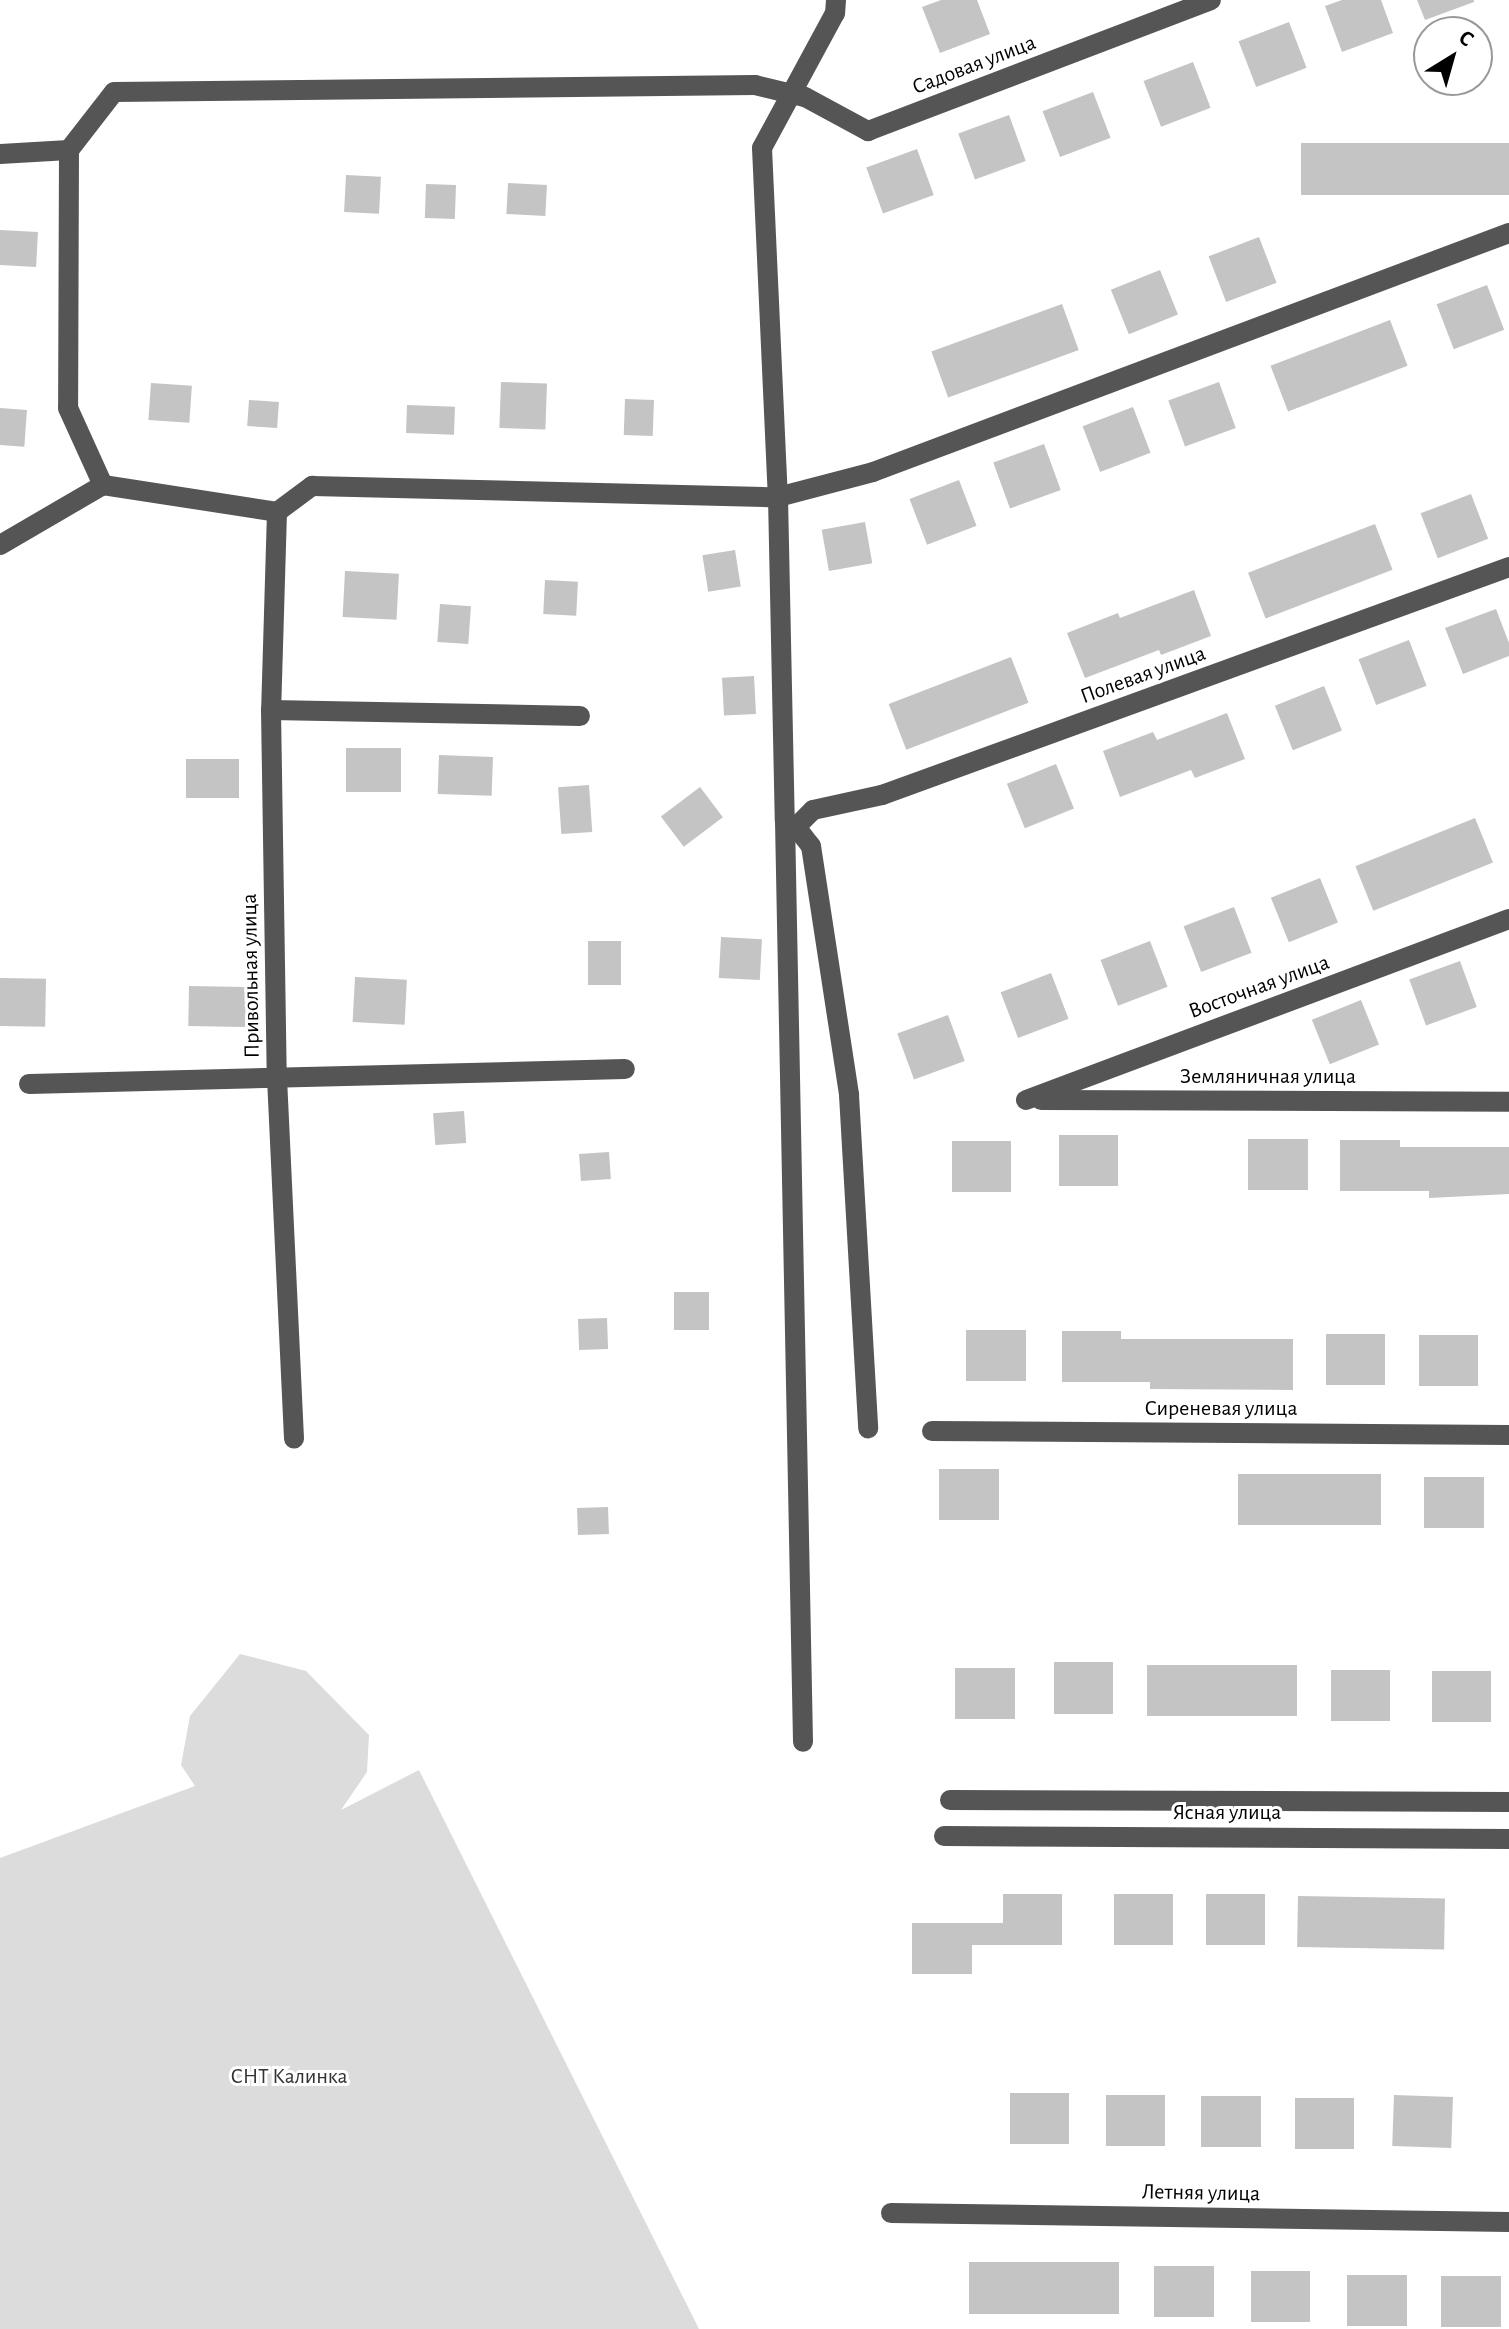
<!DOCTYPE html>
<meta charset="utf-8">
<style>
body{margin:0}
#map{position:relative;width:1509px;height:2329px;overflow:hidden;background:#fff;font-family:"Alegreya Sans",sans-serif}
div>[style]{position:absolute}
[style*='--x']{left:calc(var(--x)*1px);top:calc(var(--y)*1px);width:calc(var(--w)*1px);rotate:calc(var(--a)*1deg)}
.green>*{inset:0;background:#dcdcdc}
.building>*{inset:0;background:#c4c4c4;transform-origin:0 0}
.minor>*{height:20px;margin:-10px;padding:0 10px;transform-origin:10px;border-radius:10px;background:#555}
span{translate:-50% -50%;white-space:nowrap;text-align:center;line-height:1.15;-webkit-text-stroke:6px #fff;paint-order:stroke}
.street-label{font-size:22px;color:#000}
.park-label{font-size:22px;color:#333}
.north{position:absolute;left:1413px;top:16px;width:80px;height:80px;box-sizing:border-box;background:#fff;border:2px solid #999;border-radius:50%;rotate:37deg;font-size:22px;font-weight:700;line-height:32px;text-align:center;color:#000}
.north::after{content:'';display:block;margin:auto;width:28px;height:36px;background:#000;clip-path:polygon(50% 0,100% 100%,50% 72%,0 100%)}
</style>
<div id="map">
<div class="green">
<i style="clip-path:polygon(240px 1654px,306px 1671px,369px 1735px,367px 1772px,341px 1810px,419px 1770px,699px 2329px,0 2329px,0 1858px,195px 1786px,181px 1765px,190px 1716px)"></i>
</div>
<div class="building">
<i style="clip-path:polygon(941px 0,977px 0,990px 34px,940px 53px,922px 7px)"></i>
<i style="clip-path:polygon(1342px 0,1381px 0,1393px 33px,1342px 52px,1325px 6px)"></i>
<i style="clip-path:polygon(1417px 0,1474px 0,1474px 2px,1425px 20px)"></i>
<i style="left:1289px;top:22px;width:49px;height:54px;rotate:69deg"></i>
<i style="left:1193px;top:62px;width:49px;height:53px;rotate:69deg"></i>
<i style="left:1093px;top:92px;width:49px;height:54px;rotate:69deg"></i>
<i style="left:1009px;top:115px;width:49px;height:54px;rotate:70deg"></i>
<i style="left:1509px;top:143px;width:52px;height:208px;rotate:90deg"></i>
<i style="left:917px;top:149px;width:49px;height:54px;rotate:70deg"></i>
<i style="left:346px;top:175px;width:35px;height:37px;rotate:3deg"></i>
<i style="left:508px;top:183px;width:39px;height:31px;rotate:3deg"></i>
<i style="left:426px;top:184px;width:30px;height:34px;rotate:2deg"></i>
<i style="left:0;top:230px;width:38px;height:35px;rotate:3deg"></i>
<i style="left:1259px;top:237px;width:49px;height:54px;rotate:69deg"></i>
<i style="left:1160px;top:270px;width:48px;height:53px;rotate:68deg"></i>
<i style="left:1487px;top:285px;width:48px;height:54px;rotate:69deg"></i>
<i style="left:1062px;top:304px;width:49px;height:139px;rotate:70deg"></i>
<i style="left:1390px;top:320px;width:49px;height:128px;rotate:69deg"></i>
<i style="left:501px;top:382px;width:46px;height:46px;rotate:2deg"></i>
<i style="left:1219px;top:382px;width:49px;height:54px;rotate:70deg"></i>
<i style="left:151px;top:383px;width:41px;height:37px;rotate:4deg"></i>
<i style="left:625px;top:399px;width:29px;height:36px;rotate:2deg"></i>
<i style="left:249px;top:400px;width:30px;height:26px;rotate:4deg"></i>
<i style="left:407px;top:405px;width:48px;height:28px;rotate:2deg"></i>
<i style="left:1133px;top:407px;width:49px;height:54px;rotate:69deg"></i>
<i style="left:0;top:408px;width:27px;height:37px;rotate:4deg"></i>
<i style="left:1044px;top:444px;width:49px;height:54px;rotate:70deg"></i>
<i style="left:959px;top:480px;width:49px;height:53px;rotate:69deg"></i>
<i style="left:1471px;top:494px;width:48px;height:54px;rotate:69deg"></i>
<i style="left:865px;top:522px;width:42px;height:44px;rotate:80deg"></i>
<i style="left:1375px;top:524px;width:49px;height:136px;rotate:69deg"></i>
<i style="left:735px;top:550px;width:37px;height:33px;rotate:81deg"></i>
<i style="left:345px;top:571px;width:54px;height:46px;rotate:3deg"></i>
<i style="left:545px;top:580px;width:33px;height:34px;rotate:3deg"></i>
<i style="clip-path:polygon(1194px 590px,1211px 636px,1161px 655px,1159px 650px,1085px 678px,1067px 633px,1118px 613px,1120px 618px)"></i>
<i style="left:440px;top:604px;width:31px;height:38px;rotate:4deg"></i>
<i style="clip-path:polygon(1496px 609px,1509px 643px,1509px 656px,1463px 674px,1445px 628px)"></i>
<i style="left:1409px;top:640px;width:49px;height:54px;rotate:69deg"></i>
<i style="left:1011px;top:657px;width:49px;height:131px;rotate:69deg"></i>
<i style="left:754px;top:676px;width:38px;height:32px;rotate:87deg"></i>
<i style="left:1324px;top:686px;width:48px;height:53px;rotate:68deg"></i>
<i style="clip-path:polygon(1227px 713px,1245px 759px,1195px 778px,1191px 770px,1120px 797px,1103px 751px,1153px 732px,1157px 740px)"></i>
<i style="left:346px;top:748px;width:55px;height:44px"></i>
<i style="left:439px;top:755px;width:54px;height:39px;rotate:2deg"></i>
<i style="left:186px;top:759px;width:53px;height:39px"></i>
<i style="left:1056px;top:764px;width:48px;height:53px;rotate:68deg"></i>
<i style="left:589px;top:785px;width:47px;height:31px;rotate:86deg"></i>
<i style="left:700px;top:787px;width:38px;height:49px;rotate:53deg"></i>
<i style="left:1475px;top:818px;width:48px;height:129px;rotate:68deg"></i>
<i style="left:1320px;top:878px;width:48px;height:53px;rotate:68deg"></i>
<i style="left:1234px;top:907px;width:49px;height:54px;rotate:69deg"></i>
<i style="left:721px;top:937px;width:41px;height:41px;rotate:3deg"></i>
<i style="left:588px;top:941px;width:33px;height:44px"></i>
<i style="left:1150px;top:941px;width:49px;height:53px;rotate:69deg"></i>
<i style="left:1460px;top:961px;width:49px;height:54px;rotate:70deg"></i>
<i style="left:1051px;top:973px;width:49px;height:54px;rotate:69deg"></i>
<i style="left:355px;top:977px;width:52px;height:45px;rotate:3deg"></i>
<i style="left:0;top:978px;width:46px;height:48px;rotate:1deg"></i>
<i style="left:189px;top:986px;width:57px;height:40px;rotate:1deg"></i>
<i style="left:1361px;top:1000px;width:48px;height:53px;rotate:68deg"></i>
<i style="left:948px;top:1015px;width:49px;height:54px;rotate:70deg"></i>
<i style="left:464px;top:1111px;width:32px;height:31px;rotate:86deg"></i>
<i style="left:1059px;top:1135px;width:59px;height:51px"></i>
<i style="left:1248px;top:1139px;width:60px;height:51px"></i>
<i style="clip-path:polygon(1340px 1140px,1400px 1140px,1400px 1147px,1509px 1147px,1509px 1194px,1429px 1198px,1429px 1191px,1340px 1191px)"></i>
<i style="left:952px;top:1141px;width:59px;height:51px"></i>
<i style="left:609px;top:1152px;width:27px;height:30px;rotate:86deg"></i>
<i style="left:674px;top:1292px;width:35px;height:38px"></i>
<i style="left:607px;top:1318px;width:31px;height:29px;rotate:88deg"></i>
<i style="left:966px;top:1330px;width:60px;height:51px"></i>
<i style="clip-path:polygon(1062px 1331px,1121px 1331px,1121px 1339px,1293px 1339px,1293px 1390px,1150px 1389px,1150px 1382px,1062px 1382px)"></i>
<i style="left:1326px;top:1334px;width:59px;height:51px"></i>
<i style="left:1419px;top:1335px;width:59px;height:51px"></i>
<i style="left:939px;top:1469px;width:60px;height:51px"></i>
<i style="left:1238px;top:1474px;width:143px;height:51px"></i>
<i style="left:1424px;top:1477px;width:60px;height:51px"></i>
<i style="left:608px;top:1507px;width:27px;height:31px;rotate:88deg"></i>
<i style="left:1054px;top:1662px;width:59px;height:52px"></i>
<i style="left:1147px;top:1665px;width:150px;height:51px"></i>
<i style="left:955px;top:1668px;width:60px;height:51px"></i>
<i style="left:1331px;top:1670px;width:59px;height:51px"></i>
<i style="left:1432px;top:1671px;width:59px;height:51px"></i>
<i style="clip-path:polygon(1003px 1894px,1062px 1894px,1062px 1945px,972px 1945px,972px 1974px,912px 1974px,912px 1923px,1003px 1923px)"></i>
<i style="left:1173px;top:1894px;width:51px;height:59px;rotate:90deg"></i>
<i style="left:1206px;top:1894px;width:59px;height:51px"></i>
<i style="left:1298px;top:1896px;width:147px;height:51px;rotate:1deg"></i>
<i style="left:1010px;top:2093px;width:59px;height:51px"></i>
<i style="left:1106px;top:2095px;width:59px;height:51px"></i>
<i style="left:1394px;top:2095px;width:59px;height:51px;rotate:2deg"></i>
<i style="left:1201px;top:2096px;width:60px;height:51px"></i>
<i style="left:1295px;top:2098px;width:59px;height:51px"></i>
<i style="left:969px;top:2262px;width:150px;height:52px"></i>
<i style="left:1154px;top:2266px;width:60px;height:51px"></i>
<i style="left:1251px;top:2271px;width:59px;height:51px"></i>
<i style="left:1347px;top:2275px;width:60px;height:51px"></i>
<i style="left:1441px;top:2276px;width:60px;height:51px"></i>
</div>
<div class="minor">
<i style="--x:836;--y:0;--w:13;--a:94"></i>
<i style="--x:835;--y:13;--w:153;--a:118.4"></i>
<i style="--x:762;--y:148;--w:349;--a:87.4"></i>
<i style="--x:778;--y:497;--w:324;--a:88.8"></i>
<i style="--x:785;--y:821;--w:13;--a:29"></i>
<i style="--x:796;--y:827;--w:24;--a:52"></i>
<i style="--x:811;--y:846;--w:252;--a:81.3"></i>
<i style="--x:849;--y:1095;--w:334;--a:86.7"></i>
<i style="--x:69;--y:150;--w:258;--a:90.2"></i>
<i style="--x:68;--y:408;--w:85;--a:65.6"></i>
<i style="--x:0;--y:154;--w:69;--a:-3.3"></i>
<i style="--x:69;--y:150;--w:73;--a:-52.2"></i>
<i style="--x:114;--y:92;--w:641;--a:-0.63"></i>
<i style="--x:755;--y:85;--w:51;--a:13.5"></i>
<i style="--x:805;--y:97;--w:72;--a:28.4"></i>
<i style="--x:868;--y:131;--w:367;--a:-20.9"></i>
<i style="--x:277;--y:512;--w:198;--a:91.7"></i>
<i style="--x:271;--y:710;--w:368;--a:89.1"></i>
<i style="--x:277;--y:1078;--w:361;--a:87.3"></i>
<i style="--x:0;--y:545;--w:119;--a:-30.2"></i>
<i style="--x:103;--y:485;--w:176;--a:8.8"></i>
<i style="--x:277;--y:512;--w:44;--a:-36.6"></i>
<i style="--x:312;--y:486;--w:466;--a:1.4"></i>
<i style="--x:778;--y:497;--w:98;--a:-14.7"></i>
<i style="--x:873;--y:472;--w:679;--a:-20.6"></i>
<i style="--x:271;--y:710;--w:309;--a:1.1"></i>
<i style="--x:785;--y:821;--w:921;--a:88.88"></i>
<i style="--x:796;--y:827;--w:24;--a:-45"></i>
<i style="--x:813;--y:810;--w:71;--a:-12.3"></i>
<i style="--x:882;--y:795;--w:667;--a:-19.98"></i>
<i style="--x:29;--y:1084;--w:596;--a:-1.44"></i>
<i style="--x:1026;--y:1100;--w:516;--a:-20.54"></i>
<i style="--x:1041;--y:1100;--w:468;--a:0.2"></i>
<i style="--x:932;--y:1431;--w:577;--a:0.4"></i>
<i style="--x:950;--y:1800;--w:559;--a:0.2"></i>
<i style="--x:944;--y:1836;--w:565;--a:0.3"></i>
<i style="--x:891;--y:2213;--w:618;--a:0.83"></i>
</div>
<div class="street-label">
<span style="left:974px;top:65px;rotate:-21deg">Садовая улица</span>
<span style="left:1143px;top:675px;rotate:-20deg">Полевая улица</span>
<span style="left:251px;top:976px;rotate:-91deg">Привольная улица</span>
<span style="left:1259px;top:987px;rotate:-20deg">Восточная улица</span>
<span style="left:1268px;top:1077px">Земляничная улица</span>
<span style="left:1221px;top:1409px">Сиреневая улица</span>
<span style="left:1227px;top:1813px">Ясная улица</span>
<span style="left:1201px;top:2193px;rotate:1deg">Летняя улица</span>
</div>
<div class="park-label">
<span style="left:289px;top:2077px">СНТ Калинка</span>
</div>
<div class="north">С</div>
</div>
